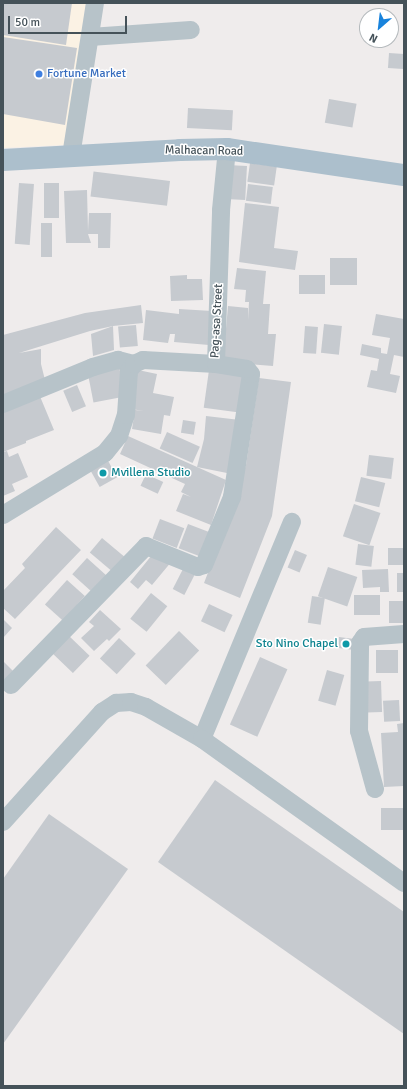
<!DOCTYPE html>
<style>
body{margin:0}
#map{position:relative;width:407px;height:1089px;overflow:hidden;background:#efecec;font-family:Signika,sans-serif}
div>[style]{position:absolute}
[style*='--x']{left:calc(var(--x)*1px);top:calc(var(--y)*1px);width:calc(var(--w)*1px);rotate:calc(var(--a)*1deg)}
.commercial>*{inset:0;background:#fbf2e4}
.building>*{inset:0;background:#c6cacf;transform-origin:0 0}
.minor>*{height:18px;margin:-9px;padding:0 9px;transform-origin:9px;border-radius:9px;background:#b7c3c9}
.major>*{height:22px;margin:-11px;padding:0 11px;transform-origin:11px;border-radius:11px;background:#acbfcc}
.dots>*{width:11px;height:11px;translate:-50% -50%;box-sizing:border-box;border:2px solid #fff;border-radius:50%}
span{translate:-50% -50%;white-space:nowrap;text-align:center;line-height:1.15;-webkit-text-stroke:3px #fff;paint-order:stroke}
.shop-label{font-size:12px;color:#366cbe}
.left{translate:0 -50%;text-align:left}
.street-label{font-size:12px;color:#455259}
.culture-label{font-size:12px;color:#0d838f}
.right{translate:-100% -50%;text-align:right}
.frame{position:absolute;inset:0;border:4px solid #455259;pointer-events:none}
.north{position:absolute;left:359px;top:8px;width:40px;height:40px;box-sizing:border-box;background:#fff;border:1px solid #b5babd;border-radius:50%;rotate:208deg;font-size:11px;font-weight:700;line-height:16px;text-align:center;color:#455259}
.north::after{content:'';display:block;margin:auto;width:14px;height:18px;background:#1983dc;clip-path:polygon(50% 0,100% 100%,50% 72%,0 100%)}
.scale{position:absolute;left:8px;top:16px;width:119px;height:18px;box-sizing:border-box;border:2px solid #455259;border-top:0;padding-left:5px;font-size:12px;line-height:14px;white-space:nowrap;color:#455259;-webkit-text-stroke:3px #fff;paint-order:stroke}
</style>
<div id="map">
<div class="commercial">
<i style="clip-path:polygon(3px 3px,86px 3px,64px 145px,3px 148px)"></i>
</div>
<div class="building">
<i style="clip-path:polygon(3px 3px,72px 3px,66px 45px,3px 35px)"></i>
<i style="clip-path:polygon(3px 37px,77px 48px,65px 125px,3px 114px)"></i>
<i style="left:389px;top:53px;width:15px;height:15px;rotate:4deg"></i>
<i style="left:329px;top:99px;width:28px;height:24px;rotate:10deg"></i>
<i style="left:188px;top:108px;width:45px;height:20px;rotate:3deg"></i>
<i style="left:250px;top:163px;width:27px;height:19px;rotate:8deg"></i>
<i style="left:227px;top:165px;width:20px;height:34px;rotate:3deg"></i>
<i style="left:170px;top:181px;width:25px;height:77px;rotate:97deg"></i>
<i style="left:19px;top:183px;width:15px;height:61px;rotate:4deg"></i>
<i style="left:44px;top:183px;width:15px;height:35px"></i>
<i style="left:248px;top:184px;width:25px;height:17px;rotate:7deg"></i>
<i style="clip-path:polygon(87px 190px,88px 231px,89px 213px,111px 213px,110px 248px,98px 248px,98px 234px,88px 234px,91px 243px,66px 243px,64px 191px)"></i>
<i style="clip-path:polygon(245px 203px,279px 207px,274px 248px,298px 251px,295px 270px,239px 262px)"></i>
<i style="left:41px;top:223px;width:11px;height:34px"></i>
<i style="left:330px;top:258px;width:27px;height:27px"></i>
<i style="clip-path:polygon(237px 268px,266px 271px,263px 304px,270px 304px,268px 334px,276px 334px,273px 366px,223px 362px,228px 306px,248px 308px,248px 320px,249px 302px,245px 302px,246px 290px,234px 289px)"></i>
<i style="clip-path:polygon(187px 275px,187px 279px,202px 279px,203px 300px,171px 301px,170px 276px)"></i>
<i style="left:299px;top:275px;width:26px;height:19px"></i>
<i style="clip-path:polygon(141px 305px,143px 323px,113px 326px,90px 331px,19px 353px,41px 349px,41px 364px,46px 384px,3px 395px,3px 335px,85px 313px)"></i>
<i style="clip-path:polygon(179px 309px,212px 311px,209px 345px,174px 342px,175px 334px,170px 334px,168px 343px,143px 340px,146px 310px,179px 314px)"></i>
<i style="clip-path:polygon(376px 314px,404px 319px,404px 357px,394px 355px,390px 374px,400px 376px,396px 393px,367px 387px,371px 370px,377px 371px,379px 359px,360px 355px,362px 344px,381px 348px,381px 353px,387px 354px,390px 338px,372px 335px)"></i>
<i style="left:324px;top:324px;width:18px;height:29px;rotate:6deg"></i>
<i style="left:136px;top:325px;width:21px;height:18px;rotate:85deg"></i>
<i style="clip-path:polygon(113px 326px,114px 350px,93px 356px,91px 334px)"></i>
<i style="left:305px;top:326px;width:13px;height:27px;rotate:4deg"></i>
<i style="left:119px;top:366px;width:31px;height:32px;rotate:79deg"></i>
<i style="clip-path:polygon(138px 370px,157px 374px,153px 393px,174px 397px,170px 416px,164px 415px,161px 434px,132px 429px,135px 410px,144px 411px,131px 409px)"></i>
<i style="left:209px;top:370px;width:34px;height:38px;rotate:8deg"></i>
<i style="clip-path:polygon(259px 378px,291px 382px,272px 516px,240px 598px,204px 583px,229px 518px,246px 465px)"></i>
<i style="left:77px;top:385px;width:23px;height:15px;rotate:67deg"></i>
<i style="clip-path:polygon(39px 394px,54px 430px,26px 441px,26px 443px,3px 452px,3px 410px)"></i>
<i style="clip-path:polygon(206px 416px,240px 420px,232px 474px,197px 467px,204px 439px)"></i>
<i style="left:183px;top:420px;width:13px;height:13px;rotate:9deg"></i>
<i style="left:167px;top:432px;width:36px;height:18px;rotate:24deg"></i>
<i style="clip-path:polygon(128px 436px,226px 480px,211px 525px,176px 511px,183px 494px,191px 497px,181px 492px,185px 484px,120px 454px)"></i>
<i style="clip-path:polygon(7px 451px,9px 457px,18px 453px,28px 477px,12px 484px,15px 491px,3px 496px,3px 452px)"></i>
<i style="left:369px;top:455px;width:25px;height:21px;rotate:7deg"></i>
<i style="left:107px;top:459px;width:21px;height:20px;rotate:61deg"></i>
<i style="left:146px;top:474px;width:19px;height:13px;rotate:25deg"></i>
<i style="left:361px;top:477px;width:25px;height:25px;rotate:14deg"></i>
<i style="left:354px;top:504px;width:28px;height:34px;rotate:19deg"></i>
<i style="left:160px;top:519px;width:26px;height:21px;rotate:21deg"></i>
<i style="left:188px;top:524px;width:26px;height:26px;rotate:21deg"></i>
<i style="clip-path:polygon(56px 527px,81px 550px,15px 619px,3px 608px,3px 591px,25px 568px,22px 564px)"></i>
<i style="left:102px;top:538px;width:34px;height:19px;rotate:40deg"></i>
<i style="left:358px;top:544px;width:16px;height:21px;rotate:7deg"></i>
<i style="left:388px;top:548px;width:16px;height:17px"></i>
<i style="left:295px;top:550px;width:13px;height:19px;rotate:23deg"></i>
<i style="clip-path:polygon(152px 555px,172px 561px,152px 585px,146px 580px,138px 589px,130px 582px)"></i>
<i style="left:87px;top:558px;width:31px;height:22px;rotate:42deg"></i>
<i style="left:185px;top:565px;width:13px;height:27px;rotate:27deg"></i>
<i style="left:328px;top:567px;width:31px;height:31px;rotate:19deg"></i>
<i style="clip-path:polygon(388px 569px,389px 592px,380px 592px,380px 587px,363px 588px,362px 570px)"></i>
<i style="left:397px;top:573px;width:7px;height:19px"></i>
<i style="left:67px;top:580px;width:24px;height:33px;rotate:42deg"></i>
<i style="left:151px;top:593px;width:21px;height:33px;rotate:39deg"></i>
<i style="left:354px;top:595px;width:26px;height:20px"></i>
<i style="left:312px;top:596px;width:13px;height:27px;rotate:9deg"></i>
<i style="left:389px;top:601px;width:15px;height:22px"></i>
<i style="left:209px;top:604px;width:26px;height:19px;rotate:25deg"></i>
<i style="clip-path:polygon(100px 610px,121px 629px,109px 641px,107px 639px,94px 651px,81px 638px,94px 626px,89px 622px)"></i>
<i style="clip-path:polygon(3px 619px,12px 628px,3px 638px)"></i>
<i style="left:179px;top:631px;width:28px;height:48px;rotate:44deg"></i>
<i style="left:68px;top:635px;width:30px;height:24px;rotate:44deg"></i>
<i style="clip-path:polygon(339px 637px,354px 639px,354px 650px,339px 648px)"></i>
<i style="left:119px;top:638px;width:23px;height:28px;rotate:43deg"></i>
<i style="left:376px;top:650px;width:22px;height:23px"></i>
<i style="left:260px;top:657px;width:30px;height:74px;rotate:24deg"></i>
<i style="clip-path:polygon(3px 661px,15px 673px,3px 685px)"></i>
<i style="left:327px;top:670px;width:18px;height:32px;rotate:16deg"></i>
<i style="left:381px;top:681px;width:31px;height:15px;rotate:88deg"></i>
<i style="left:399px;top:700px;width:21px;height:16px;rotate:87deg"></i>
<i style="clip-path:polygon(404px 723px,404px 786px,384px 787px,381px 733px,398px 732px,397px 724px)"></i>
<i style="clip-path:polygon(215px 780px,404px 912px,404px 1034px,158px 862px)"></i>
<i style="left:404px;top:808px;width:22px;height:23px;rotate:90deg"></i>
<i style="clip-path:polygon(49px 814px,128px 869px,3px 1044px,3px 879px)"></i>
</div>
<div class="minor">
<i style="--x:90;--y:37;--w:101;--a:-4"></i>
<i style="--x:71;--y:156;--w:155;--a:-81.1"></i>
<i style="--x:3;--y:404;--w:97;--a:-22.3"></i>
<i style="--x:93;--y:367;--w:26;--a:-16"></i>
<i style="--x:118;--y:360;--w:16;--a:14"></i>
<i style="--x:3;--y:515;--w:119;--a:-31.3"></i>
<i style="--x:105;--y:453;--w:22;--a:-51"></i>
<i style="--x:119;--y:436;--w:22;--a:-72"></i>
<i style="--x:126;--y:415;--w:44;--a:-86.1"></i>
<i style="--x:129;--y:371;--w:9;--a:-54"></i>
<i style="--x:134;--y:364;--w:10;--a:-24"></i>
<i style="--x:143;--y:360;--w:73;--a:3.1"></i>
<i style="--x:216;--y:364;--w:154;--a:-88.1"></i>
<i style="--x:221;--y:210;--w:61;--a:-84.4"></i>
<i style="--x:11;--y:685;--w:194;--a:-45.8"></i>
<i style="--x:146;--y:546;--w:56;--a:22"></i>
<i style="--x:198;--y:567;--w:6;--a:-18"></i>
<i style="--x:204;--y:565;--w:74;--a:-67.6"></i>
<i style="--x:232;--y:497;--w:124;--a:-81.2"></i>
<i style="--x:251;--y:374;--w:6;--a:-129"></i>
<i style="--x:247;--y:369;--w:31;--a:-171"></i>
<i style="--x:202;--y:739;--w:235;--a:-67.5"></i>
<i style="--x:375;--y:789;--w:60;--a:-105.4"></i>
<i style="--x:359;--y:731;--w:88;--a:-89.3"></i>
<i style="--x:360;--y:643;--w:7;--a:-56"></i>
<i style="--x:364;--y:637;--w:40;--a:-4.3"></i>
<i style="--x:3;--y:822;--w:148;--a:-48"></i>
<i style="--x:102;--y:712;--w:17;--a:-33"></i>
<i style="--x:116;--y:703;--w:15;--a:-4"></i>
<i style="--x:131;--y:702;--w:16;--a:18"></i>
<i style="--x:146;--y:707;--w:64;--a:29.7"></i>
<i style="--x:202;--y:739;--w:248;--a:35.5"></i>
</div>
<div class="major">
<i style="--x:3;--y:160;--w:177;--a:-3.2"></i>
<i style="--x:180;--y:150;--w:47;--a:-1.2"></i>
<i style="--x:227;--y:149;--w:179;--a:8.4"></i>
</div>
<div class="dots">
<i style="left:39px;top:74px;background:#3f7fe0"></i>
<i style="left:103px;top:473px;background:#0f9aa8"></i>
<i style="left:346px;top:644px;background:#0f9aa8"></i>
</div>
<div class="shop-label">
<span class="left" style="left:47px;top:74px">Fortune Market</span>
</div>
<div class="street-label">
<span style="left:204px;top:151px;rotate:1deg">Malhacan Road</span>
<span style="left:217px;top:321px;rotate:-87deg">Pag-asa Street</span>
</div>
<div class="culture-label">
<span class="left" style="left:111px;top:473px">Mvillena Studio</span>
<span class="right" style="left:338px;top:644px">Sto Nino Chapel</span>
</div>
<div class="frame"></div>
<div class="north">N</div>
<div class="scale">50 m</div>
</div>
